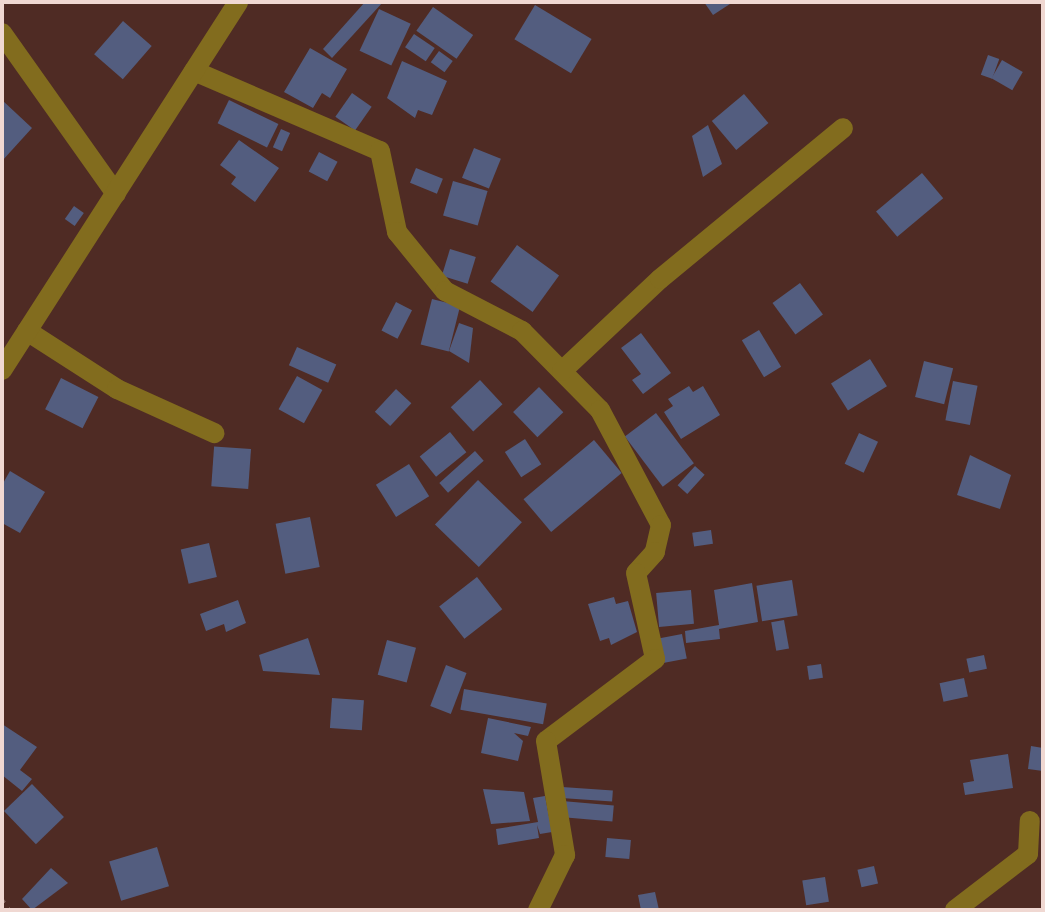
<!DOCTYPE html>
<style>
body{margin:0}
#map{position:relative;width:1045px;height:912px;overflow:hidden;background:#4f2b24;font-family:"Titillium Web",sans-serif}
div>[style]{position:absolute}
[style*='--x']{left:calc(var(--x)*1px);top:calc(var(--y)*1px);width:calc(var(--w)*1px);rotate:calc(var(--a)*1deg)}
.building>*{inset:0;background:#535d7f;transform-origin:0 0}
.path>*{height:4px;margin-top:-2px;transform-origin:0;background:repeating-linear-gradient(90deg,#8b6b65 0 4px,transparent 0 10px)}
.minor>*{height:20px;margin:-10px;padding:0 10px;transform-origin:10px;border-radius:10px;background:#826c1e}
span{translate:-50% -50%;white-space:nowrap;text-align:center;line-height:1.15;-webkit-text-stroke:6px #44211a;paint-order:stroke}
.frame{position:absolute;inset:0;border:4px solid #f0d8d2;pointer-events:none}
</style>
<div id="map">
<div class="building">
<i style="clip-path:polygon(365px 2px,383px 2px,332px 58px,323px 49px)"></i>
<i style="clip-path:polygon(704px 2px,733px 2px,713px 15px)"></i>
<i style="left:535px;top:5px;width:66px;height:40px;rotate:31deg"></i>
<i style="left:433px;top:7px;width:49px;height:29px;rotate:35deg"></i>
<i style="left:379px;top:9px;width:35px;height:46px;rotate:25deg"></i>
<i style="left:123px;top:21px;width:38px;height:44px;rotate:41deg"></i>
<i style="left:414px;top:34px;width:25px;height:16px;rotate:34deg"></i>
<i style="clip-path:polygon(310px 48px,347px 69px,330px 98px,322px 93px,313px 108px,284px 92px)"></i>
<i style="left:439px;top:51px;width:17px;height:14px;rotate:36deg"></i>
<i style="left:988px;top:55px;width:12px;height:21px;rotate:20deg"></i>
<i style="left:1002px;top:60px;width:24px;height:21px;rotate:30deg"></i>
<i style="clip-path:polygon(402px 61px,447px 81px,432px 115px,418px 110px,415px 118px,387px 98px)"></i>
<i style="left:352px;top:93px;width:24px;height:29px;rotate:35deg"></i>
<i style="left:744px;top:94px;width:38px;height:42px;rotate:50deg"></i>
<i style="clip-path:polygon(2px 100px,32px 128px,2px 161px)"></i>
<i style="left:229px;top:100px;width:55px;height:26px;rotate:26deg"></i>
<i style="clip-path:polygon(708px 125px,722px 164px,703px 177px,692px 136px)"></i>
<i style="left:281px;top:129px;width:10px;height:20px;rotate:24deg"></i>
<i style="clip-path:polygon(239px 140px,279px 168px,255px 202px,231px 184px,236px 177px,220px 165px)"></i>
<i style="left:474px;top:148px;width:29px;height:32px;rotate:22deg"></i>
<i style="left:319px;top:152px;width:21px;height:22px;rotate:28deg"></i>
<i style="left:416px;top:168px;width:29px;height:16px;rotate:22deg"></i>
<i style="left:922px;top:173px;width:33px;height:60px;rotate:50deg"></i>
<i style="left:453px;top:181px;width:36px;height:36px;rotate:16deg"></i>
<i style="left:74px;top:206px;width:12px;height:16px;rotate:35deg"></i>
<i style="left:517px;top:245px;width:52px;height:45px;rotate:36deg"></i>
<i style="left:450px;top:249px;width:27px;height:28px;rotate:17deg"></i>
<i style="left:800px;top:283px;width:39px;height:34px;rotate:54deg"></i>
<i style="left:432px;top:299px;width:29px;height:47px;rotate:14deg"></i>
<i style="left:396px;top:302px;width:18px;height:32px;rotate:27deg"></i>
<i style="clip-path:polygon(459px 323px,473px 328px,469px 363px,449px 351px)"></i>
<i style="left:759px;top:330px;width:43px;height:20px;rotate:59deg"></i>
<i style="clip-path:polygon(641px 333px,671px 373px,643px 394px,632px 380px,641px 374px,621px 348px)"></i>
<i style="left:297px;top:347px;width:43px;height:20px;rotate:24deg"></i>
<i style="left:870px;top:359px;width:32px;height:46px;rotate:58deg"></i>
<i style="left:924px;top:361px;width:30px;height:37px;rotate:14deg"></i>
<i style="left:297px;top:376px;width:29px;height:38px;rotate:29deg"></i>
<i style="left:61px;top:378px;width:42px;height:35px;rotate:27deg"></i>
<i style="left:480px;top:380px;width:33px;height:40px;rotate:47deg"></i>
<i style="left:953px;top:381px;width:25px;height:40px;rotate:11deg"></i>
<i style="clip-path:polygon(689px 386px,693px 392px,703px 386px,720px 415px,681px 439px,664px 412px,673px 406px,668px 399px)"></i>
<i style="left:539px;top:387px;width:35px;height:36px;rotate:46deg"></i>
<i style="left:396px;top:389px;width:21px;height:31px;rotate:43deg"></i>
<i style="left:656px;top:413px;width:63px;height:39px;rotate:53deg"></i>
<i style="left:450px;top:432px;width:26px;height:39px;rotate:51deg"></i>
<i style="left:859px;top:433px;width:21px;height:34px;rotate:25deg"></i>
<i style="left:525px;top:439px;width:30px;height:24px;rotate:57deg"></i>
<i style="left:594px;top:440px;width:43px;height:92px;rotate:50deg"></i>
<i style="left:251px;top:449px;width:40px;height:37px;rotate:94deg"></i>
<i style="left:475px;top:451px;width:13px;height:48px;rotate:48deg"></i>
<i style="clip-path:polygon(970px 455px,1011px 475px,1000px 509px,957px 495px)"></i>
<i style="left:409px;top:464px;width:38px;height:39px;rotate:58deg"></i>
<i style="left:695px;top:466px;width:13px;height:26px;rotate:42deg"></i>
<i style="clip-path:polygon(10px 471px,45px 492px,20px 533px,2px 523px,2px 485px)"></i>
<i style="left:478px;top:480px;width:61px;height:62px;rotate:44deg"></i>
<i style="left:310px;top:517px;width:51px;height:35px;rotate:79deg"></i>
<i style="left:711px;top:530px;width:14px;height:19px;rotate:82deg"></i>
<i style="left:209px;top:543px;width:35px;height:29px;rotate:77deg"></i>
<i style="left:477px;top:577px;width:41px;height:48px;rotate:52deg"></i>
<i style="left:792px;top:580px;width:36px;height:36px;rotate:81deg"></i>
<i style="clip-path:polygon(752px 583px,758px 622px,719px 629px,720px 639px,686px 643px,685px 631px,719px 625px,714px 590px)"></i>
<i style="left:691px;top:590px;width:34px;height:35px;rotate:85deg"></i>
<i style="clip-path:polygon(614px 597px,616px 604px,628px 601px,637px 632px,611px 645px,609px 638px,600px 641px,588px 604px)"></i>
<i style="clip-path:polygon(238px 600px,246px 623px,226px 632px,224px 624px,206px 631px,200px 614px)"></i>
<i style="left:784px;top:620px;width:29px;height:13px;rotate:80deg"></i>
<i style="left:682px;top:634px;width:25px;height:24px;rotate:79deg"></i>
<i style="clip-path:polygon(308px 638px,320px 675px,263px 671px,259px 655px)"></i>
<i style="left:387px;top:640px;width:30px;height:36px;rotate:15deg"></i>
<i style="left:984px;top:655px;width:14px;height:18px;rotate:78deg"></i>
<i style="left:821px;top:664px;width:14px;height:14px;rotate:82deg"></i>
<i style="left:446px;top:665px;width:22px;height:44px;rotate:21deg"></i>
<i style="left:964px;top:678px;width:19px;height:25px;rotate:78deg"></i>
<i style="left:464px;top:689px;width:84px;height:21px;rotate:10deg"></i>
<i style="left:332px;top:698px;width:32px;height:30px;rotate:4deg"></i>
<i style="clip-path:polygon(488px 718px,531px 727px,528px 736px,514px 733px,523px 741px,518px 761px,481px 753px)"></i>
<i style="clip-path:polygon(2px 724px,37px 747px,20px 770px,32px 779px,22px 791px,2px 775px)"></i>
<i style="clip-path:polygon(1031px 746px,1043px 748px,1043px 771px,1028px 769px)"></i>
<i style="clip-path:polygon(1008px 754px,1013px 788px,965px 795px,963px 783px,974px 781px,970px 760px)"></i>
<i style="left:32px;top:784px;width:46px;height:39px;rotate:46deg"></i>
<i style="left:562px;top:787px;width:51px;height:11px;rotate:4deg"></i>
<i style="clip-path:polygon(483px 789px,524px 792px,530px 821px,491px 824px)"></i>
<i style="clip-path:polygon(545px 796px,552px 832px,540px 834px,537px 825px,539px 838px,498px 845px,496px 829px,538px 822px,533px 798px)"></i>
<i style="left:562px;top:801px;width:52px;height:16px;rotate:5deg"></i>
<i style="left:607px;top:838px;width:24px;height:19px;rotate:5deg"></i>
<i style="left:157px;top:847px;width:41px;height:50px;rotate:73deg"></i>
<i style="left:874px;top:866px;width:18px;height:17px;rotate:77deg"></i>
<i style="clip-path:polygon(51px 868px,68px 883px,32px 910px,22px 899px)"></i>
<i style="left:825px;top:877px;width:25px;height:23px;rotate:81deg"></i>
<i style="clip-path:polygon(655px 892px,659px 910px,641px 910px,638px 895px)"></i>
</div>
<div class="path">
<i style="--x:2;--y:900;--w:12;--a:55"></i>
</div>
<div class="minor">
<i style="--x:2;--y:33;--w:197;--a:54.7"></i>
<i style="--x:194;--y:71;--w:202;--a:23.3"></i>
<i style="--x:380;--y:151;--w:83;--a:78.1"></i>
<i style="--x:397;--y:232;--w:76;--a:50.9"></i>
<i style="--x:445;--y:291;--w:87;--a:27.5"></i>
<i style="--x:522;--y:331;--w:111;--a:45.4"></i>
<i style="--x:600;--y:410;--w:130;--a:62.1"></i>
<i style="--x:661;--y:525;--w:28;--a:103"></i>
<i style="--x:655;--y:552;--w:28;--a:132"></i>
<i style="--x:636;--y:573;--w:88;--a:77.5"></i>
<i style="--x:655;--y:659;--w:136;--a:143"></i>
<i style="--x:546;--y:741;--w:116;--a:80.5"></i>
<i style="--x:565;--y:855;--w:61;--a:116.1"></i>
<i style="--x:27;--y:331;--w:107;--a:32.8"></i>
<i style="--x:117;--y:389;--w:107;--a:24.4"></i>
<i style="--x:2;--y:370;--w:437;--a:-57.3"></i>
<i style="--x:562;--y:371;--w:134;--a:-43.2"></i>
<i style="--x:660;--y:279;--w:237;--a:-39.5"></i>
<i style="--x:955;--y:910;--w:92;--a:-37.5"></i>
<i style="--x:1028;--y:854;--w:33;--a:-87"></i>
</div>
<div class="frame"></div>
</div>
